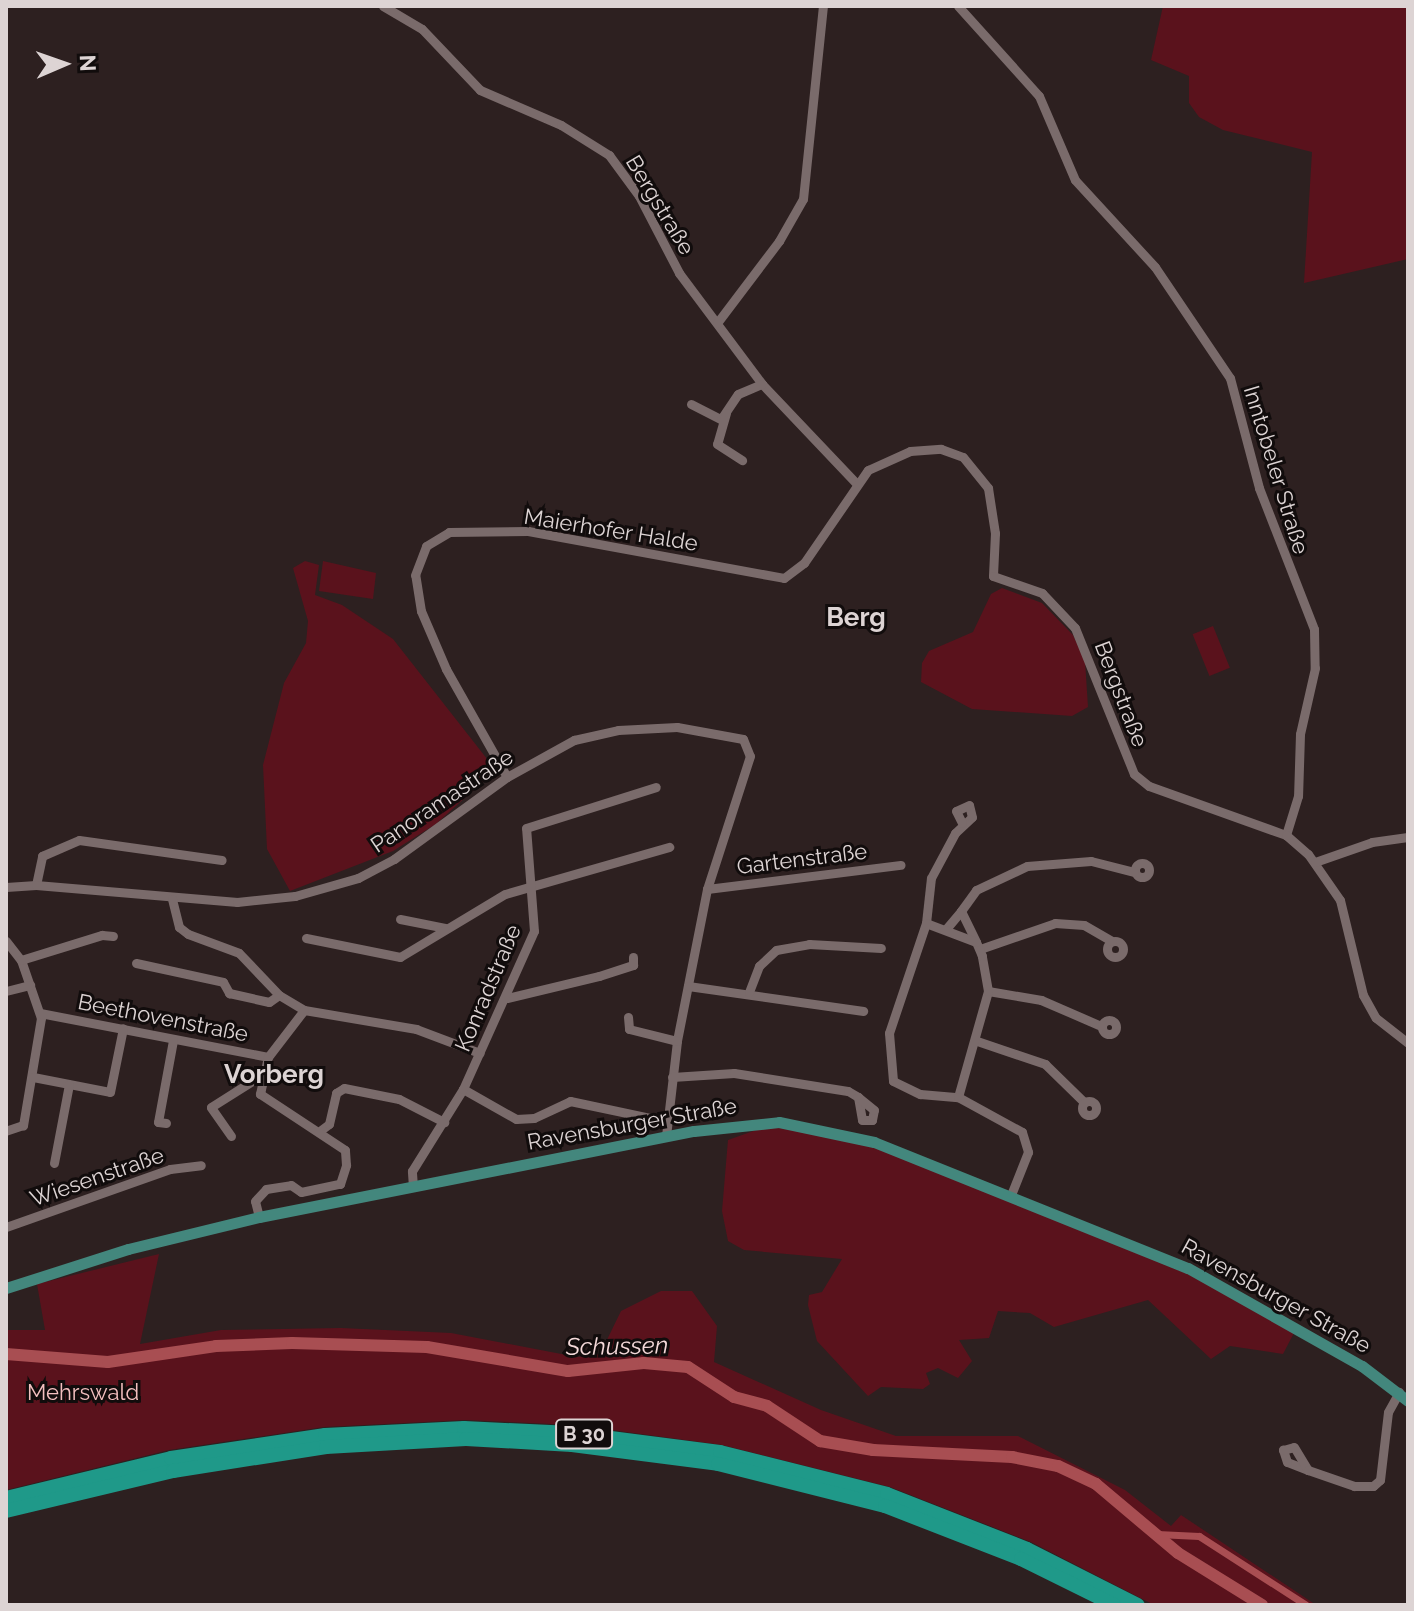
<!DOCTYPE html>
<meta charset="utf-8">
<style>
body{margin:0}
#map{position:relative;width:1414px;height:1611px;overflow:hidden;background:#2d2020;font-family:Raleway,sans-serif}
div>[style]{position:absolute}
[style*='--x']{left:calc(var(--x)*1px);top:calc(var(--y)*1px);width:calc(var(--w)*1px);rotate:calc(var(--a)*1deg)}
.green>*{inset:0;background:#5a121c;transform-origin:0 0}
.canal>*{height:7px;margin:-3.5px;padding:0 3.5px;transform-origin:3.5px;border-radius:3.5px;background:#a84e52}
.river>*{height:12px;margin:-6px;padding:0 6px;transform-origin:6px;border-radius:6px;background:#a84e52}
.minor>*{height:9px;margin:-4.5px;padding:0 4.5px;transform-origin:4.5px;border-radius:4.5px;background:#7a6b6b}
.minor>.ring{margin:-4.5px;padding:0;box-sizing:content-box;background:none;border:9px solid #7a6b6b;border-radius:50%}
.major>*{height:11px;margin:-5.5px;padding:0 5.5px;transform-origin:5.5px;border-radius:5.5px;background:#43877d}
.highway>*{height:14px;margin:-7px;padding:0 7px;transform-origin:7px;border-radius:7px;background:#1f9989}
span{translate:-50% -50%;white-space:nowrap;text-align:center;line-height:1.15;-webkit-text-stroke:6px #110c0c;paint-order:stroke}
.shield-label span{padding:2px 6px;background:#110c0c;border:2px solid;border-radius:6px;-webkit-text-stroke-width:0}
.shield-label{font-size:20px;color:#ddd4d4;font-weight:700}
.street-label{font-size:22px;color:#ddd4d4}
.park-label{font-size:22px;color:#f3bfbf}
.water-label{font-size:24px;color:#f4d9d9;font-style:italic}
.quarter-label{font-size:26px;color:#ddd4d4;font-weight:700}
.frame{position:absolute;inset:0;border:8px solid #ddd4d4;pointer-events:none}
.north{position:absolute;left:24px;top:24px;width:80px;height:80px;-webkit-text-stroke:6px #110c0c;paint-order:stroke;rotate:88deg;font-size:22px;font-weight:700;line-height:32px;text-align:center;color:#ddd4d4}
.north::after{content:'';display:block;margin:auto;width:28px;height:36px;background:#ddd4d4;clip-path:polygon(50% 0,100% 100%,50% 72%,0 100%)}
</style>
<div id="map">
<div class="green">
<i style="clip-path:polygon(1163px 6px,1408px 6px,1408px 259px,1304px 283px,1312px 152px,1223px 130px,1199px 117px,1189px 103px,1189px 76px,1151px 60px)"></i>
<i style="clip-path:polygon(305px 561px,319px 565px,315px 595px,342px 605px,393px 639px,491px 764px,490px 775px,436px 824px,393px 851px,290px 891px,267px 849px,263px 765px,284px 683px,306px 643px,308px 621px,293px 568px)"></i>
<i style="clip-path:polygon(323px 561px,376px 573px,373px 599px,319px 591px)"></i>
<i style="clip-path:polygon(1002px 588px,1042px 603px,1073px 635px,1085px 661px,1088px 707px,1072px 716px,972px 709px,921px 682px,922px 663px,929px 651px,973px 632px,991px 594px)"></i>
<i style="left:1213px;top:626px;width:45px;height:22px;rotate:68deg"></i>
<i style="clip-path:polygon(779px 1122px,824px 1128px,1188px 1268px,1295px 1331px,1283px 1354px,1230px 1346px,1211px 1359px,1148px 1300px,1054px 1327px,1030px 1313px,998px 1311px,989px 1338px,959px 1340px,972px 1361px,958px 1378px,938px 1368px,926px 1373px,930px 1384px,923px 1389px,881px 1387px,868px 1396px,817px 1341px,808px 1305px,809px 1295px,822px 1292px,842px 1259px,744px 1250px,728px 1241px,722px 1211px,728px 1140px)"></i>
<i style="clip-path:polygon(159px 1254px,140px 1344px,221px 1330px,341px 1328px,451px 1333px,577px 1357px,600px 1354px,621px 1311px,661px 1291px,692px 1291px,717px 1326px,714px 1362px,821px 1410px,896px 1436px,1018px 1436px,1125px 1490px,1171px 1526px,1181px 1515px,1316px 1605px,1154px 1605px,1031px 1542px,890px 1487px,722px 1445px,574px 1425px,465px 1420px,324px 1427px,169px 1450px,6px 1490px,6px 1330px,45px 1330px,37px 1284px)"></i>
</div>
<div class="canal">
<i style="--x:1157;--y:1534;--w:42;--a:2.7"></i>
<i style="--x:1199;--y:1536;--w:127;--a:32.8"></i>
</div>
<div class="river">
<i style="--x:6;--y:1354;--w:102;--a:4.5"></i>
<i style="--x:108;--y:1362;--w:109;--a:-8.4"></i>
<i style="--x:216;--y:1346;--w:76;--a:-2.3"></i>
<i style="--x:292;--y:1343;--w:135;--a:1.7"></i>
<i style="--x:427;--y:1347;--w:143;--a:9.7"></i>
<i style="--x:568;--y:1371;--w:76;--a:-6"></i>
<i style="--x:644;--y:1363;--w:44;--a:5.2"></i>
<i style="--x:688;--y:1367;--w:55;--a:33.1"></i>
<i style="--x:734;--y:1397;--w:34;--a:15"></i>
<i style="--x:767;--y:1406;--w:64;--a:33.4"></i>
<i style="--x:820;--y:1441;--w:54;--a:9.6"></i>
<i style="--x:873;--y:1450;--w:139;--a:2.9"></i>
<i style="--x:1012;--y:1457;--w:47;--a:11.1"></i>
<i style="--x:1058;--y:1466;--w:42;--a:25.3"></i>
<i style="--x:1096;--y:1484;--w:107;--a:40.1"></i>
<i style="--x:1178;--y:1553;--w:99;--a:31.8"></i>
</div>
<div class="minor">
<i style="--x:383;--y:6;--w:45;--a:30.5"></i>
<i style="--x:422;--y:29;--w:84;--a:46.4"></i>
<i style="--x:480;--y:90;--w:88;--a:23.4"></i>
<i style="--x:561;--y:125;--w:57;--a:32"></i>
<i style="--x:609;--y:155;--w:51;--a:53.8"></i>
<i style="--x:639;--y:196;--w:87;--a:62.5"></i>
<i style="--x:679;--y:273;--w:139;--a:53.2"></i>
<i style="--x:762;--y:384;--w:137;--a:46.5"></i>
<i style="--x:958;--y:6;--w:121;--a:48"></i>
<i style="--x:1039;--y:96;--w:91;--a:66.8"></i>
<i style="--x:1075;--y:180;--w:118;--a:47.4"></i>
<i style="--x:1155;--y:267;--w:134;--a:56"></i>
<i style="--x:1230;--y:378;--w:114;--a:75.2"></i>
<i style="--x:1259;--y:488;--w:151;--a:68.7"></i>
<i style="--x:1314;--y:629;--w:39;--a:89"></i>
<i style="--x:1315;--y:668;--w:68;--a:102.8"></i>
<i style="--x:1300;--y:734;--w:62;--a:91.8"></i>
<i style="--x:1298;--y:796;--w:41;--a:107.1"></i>
<i style="--x:717;--y:323;--w:103;--a:-52.9"></i>
<i style="--x:779;--y:241;--w:48;--a:-60.3"></i>
<i style="--x:803;--y:199;--w:194;--a:-84.1"></i>
<i style="--x:691;--y:404;--w:34;--a:27"></i>
<i style="--x:721;--y:419;--w:30;--a:-56"></i>
<i style="--x:738;--y:394;--w:26;--a:-23"></i>
<i style="--x:726;--y:413;--w:32;--a:106"></i>
<i style="--x:717;--y:444;--w:30;--a:33"></i>
<i style="--x:507;--y:777;--w:124;--a:-119.5"></i>
<i style="--x:446;--y:669;--w:63;--a:-113.3"></i>
<i style="--x:421;--y:611;--w:36;--a:-99"></i>
<i style="--x:415;--y:575;--w:31;--a:-69"></i>
<i style="--x:426;--y:546;--w:27;--a:-31"></i>
<i style="--x:449;--y:532;--w:79;--a:-0.7"></i>
<i style="--x:528;--y:531;--w:260;--a:10.4"></i>
<i style="--x:784;--y:578;--w:25;--a:-37"></i>
<i style="--x:804;--y:563;--w:113;--a:-55.5"></i>
<i style="--x:868;--y:470;--w:46;--a:-24.3"></i>
<i style="--x:910;--y:451;--w:31;--a:-4"></i>
<i style="--x:941;--y:449;--w:23;--a:20"></i>
<i style="--x:963;--y:457;--w:40;--a:51"></i>
<i style="--x:988;--y:488;--w:46;--a:81.2"></i>
<i style="--x:995;--y:533;--w:43;--a:92.7"></i>
<i style="--x:993;--y:576;--w:52;--a:19.1"></i>
<i style="--x:1042;--y:593;--w:48;--a:46.7"></i>
<i style="--x:1075;--y:628;--w:157;--a:68"></i>
<i style="--x:1134;--y:774;--w:19;--a:39"></i>
<i style="--x:1149;--y:786;--w:145;--a:19.7"></i>
<i style="--x:1286;--y:835;--w:29;--a:41"></i>
<i style="--x:1308;--y:854;--w:56;--a:55.2"></i>
<i style="--x:1340;--y:900;--w:98;--a:76.4"></i>
<i style="--x:1363;--y:995;--w:26;--a:61"></i>
<i style="--x:1376;--y:1018;--w:41;--a:38"></i>
<i style="--x:1315;--y:862;--w:60;--a:-19.3"></i>
<i style="--x:1372;--y:842;--w:36;--a:-8"></i>
<i class="ring" style="left:1135px;top:863px;width:5px;height:5px"></i>
<i style="--x:36;--y:885;--w:30;--a:-78"></i>
<i style="--x:42;--y:856;--w:40;--a:-23.4"></i>
<i style="--x:79;--y:840;--w:144;--a:8"></i>
<i style="--x:6;--y:887;--w:30;--a:-4"></i>
<i style="--x:36;--y:885;--w:202;--a:4.8"></i>
<i style="--x:237;--y:902;--w:58;--a:-5.9"></i>
<i style="--x:295;--y:896;--w:66;--a:-15.9"></i>
<i style="--x:358;--y:878;--w:41;--a:-27.8"></i>
<i style="--x:394;--y:859;--w:140;--a:-36"></i>
<i style="--x:507;--y:777;--w:77;--a:-28.9"></i>
<i style="--x:574;--y:740;--w:45;--a:-12.8"></i>
<i style="--x:618;--y:730;--w:59;--a:-2.9"></i>
<i style="--x:677;--y:727;--w:67;--a:10.3"></i>
<i style="--x:743;--y:739;--w:18;--a:68"></i>
<i style="--x:750;--y:756;--w:140;--a:107.9"></i>
<i style="--x:707;--y:889;--w:155;--a:101.2"></i>
<i style="--x:677;--y:1041;--w:96;--a:96.6"></i>
<i style="--x:707;--y:889;--w:195;--a:-7.1"></i>
<i style="--x:172;--y:899;--w:29;--a:76"></i>
<i style="--x:179;--y:927;--w:11;--a:38"></i>
<i style="--x:188;--y:934;--w:54;--a:20.4"></i>
<i style="--x:239;--y:953;--w:58;--a:46.4"></i>
<i style="--x:279;--y:995;--w:29;--a:31"></i>
<i style="--x:304;--y:1010;--w:114;--a:9.6"></i>
<i style="--x:416;--y:1029;--w:68;--a:20.6"></i>
<i style="--x:961;--y:911;--w:26;--a:-54"></i>
<i style="--x:976;--y:890;--w:56;--a:-25.2"></i>
<i style="--x:1027;--y:866;--w:64;--a:-4.5"></i>
<i style="--x:1091;--y:861;--w:44;--a:14.3"></i>
<i style="--x:400;--y:919;--w:47;--a:11.1"></i>
<i style="--x:926;--y:923;--w:45;--a:-83.7"></i>
<i style="--x:931;--y:878;--w:51;--a:-61.9"></i>
<i style="--x:955;--y:833;--w:23;--a:-43"></i>
<i style="--x:972;--y:817;--w:12;--a:-104"></i>
<i style="--x:969;--y:805;--w:14;--a:155"></i>
<i style="--x:956;--y:811;--w:13;--a:63"></i>
<i style="--x:946;--y:929;--w:23;--a:-50"></i>
<i style="--x:961;--y:911;--w:34;--a:64"></i>
<i style="--x:306;--y:938;--w:96;--a:11.4"></i>
<i style="--x:400;--y:957;--w:122;--a:-31"></i>
<i style="--x:505;--y:894;--w:171;--a:-16"></i>
<i class="ring" style="left:1107px;top:941px;width:7px;height:7px"></i>
<i style="--x:6;--y:941;--w:24;--a:52"></i>
<i style="--x:21;--y:960;--w:61;--a:71"></i>
<i style="--x:41;--y:1018;--w:109;--a:99.5"></i>
<i style="--x:23;--y:1125;--w:18;--a:161"></i>
<i style="--x:980;--y:949;--w:79;--a:-19.1"></i>
<i style="--x:1055;--y:923;--w:29;--a:4"></i>
<i style="--x:1084;--y:925;--w:32;--a:30"></i>
<i style="--x:21;--y:960;--w:85;--a:-17.2"></i>
<i style="--x:102;--y:935;--w:11;--a:5"></i>
<i style="--x:136;--y:963;--w:89;--a:12.3"></i>
<i style="--x:223;--y:982;--w:13;--a:61"></i>
<i style="--x:229;--y:993;--w:41;--a:12.7"></i>
<i style="--x:269;--y:1002;--w:12;--a:-35"></i>
<i style="--x:688;--y:986;--w:177;--a:8.1"></i>
<i style="--x:6;--y:991;--w:25;--a:-14"></i>
<i style="--x:988;--y:991;--w:54;--a:9.6"></i>
<i style="--x:1041;--y:1000;--w:65;--a:23.4"></i>
<i style="--x:749;--y:992;--w:28;--a:-69"></i>
<i style="--x:759;--y:966;--w:23;--a:-43"></i>
<i style="--x:776;--y:950;--w:34;--a:-10"></i>
<i style="--x:809;--y:944;--w:72;--a:3.2"></i>
<i style="--x:507;--y:998;--w:95;--a:-13.4"></i>
<i style="--x:599;--y:976;--w:36;--a:-18"></i>
<i style="--x:633;--y:965;--w:8;--a:-90"></i>
<i style="--x:40;--y:1013;--w:232;--a:10.9"></i>
<i style="--x:268;--y:1057;--w:59;--a:-52.5"></i>
<i style="--x:628;--y:1017;--w:12;--a:85"></i>
<i style="--x:629;--y:1029;--w:49;--a:14"></i>
<i class="ring" style="left:1102px;top:1020px;width:5px;height:5px"></i>
<i style="--x:977;--y:1041;--w:72;--a:18.7"></i>
<i style="--x:1045;--y:1064;--w:54;--a:44.3"></i>
<i style="--x:33;--y:1077;--w:78;--a:11"></i>
<i style="--x:110;--y:1092;--w:65;--a:-78.5"></i>
<i style="--x:672;--y:1077;--w:62;--a:-3.7"></i>
<i style="--x:734;--y:1073;--w:115;--a:9"></i>
<i style="--x:848;--y:1091;--w:12;--a:31"></i>
<i style="--x:858;--y:1097;--w:23;--a:80"></i>
<i style="--x:862;--y:1120;--w:10;--a:0"></i>
<i style="--x:872;--y:1120;--w:10;--a:-79"></i>
<i style="--x:874;--y:1110;--w:21;--a:-141"></i>
<i style="--x:463;--y:1089;--w:61;--a:29.5"></i>
<i style="--x:516;--y:1119;--w:18;--a:-3"></i>
<i style="--x:534;--y:1118;--w:40;--a:-25"></i>
<i style="--x:570;--y:1101;--w:96;--a:12"></i>
<i style="--x:958;--y:1097;--w:110;--a:-74.2"></i>
<i style="--x:988;--y:991;--w:36;--a:-100"></i>
<i style="--x:982;--y:956;--w:15;--a:-113"></i>
<i style="--x:976;--y:942;--w:53;--a:-159.2"></i>
<i style="--x:926;--y:923;--w:116;--a:108.6"></i>
<i style="--x:889;--y:1033;--w:48;--a:85.2"></i>
<i style="--x:893;--y:1081;--w:30;--a:26"></i>
<i style="--x:920;--y:1094;--w:38;--a:5"></i>
<i style="--x:958;--y:1097;--w:73;--a:28.7"></i>
<i style="--x:1022;--y:1132;--w:21;--a:73"></i>
<i style="--x:1028;--y:1152;--w:46;--a:111.6"></i>
<i class="ring" style="left:1082px;top:1101px;width:5px;height:5px"></i>
<i style="--x:166;--y:1123;--w:8;--a:-173"></i>
<i style="--x:158;--y:1122;--w:83;--a:-79.6"></i>
<i style="--x:321;--y:1130;--w:10;--a:-37"></i>
<i style="--x:329;--y:1124;--w:32;--a:-77"></i>
<i style="--x:336;--y:1093;--w:9;--a:-32"></i>
<i style="--x:344;--y:1088;--w:56;--a:11.3"></i>
<i style="--x:399;--y:1099;--w:51;--a:27.1"></i>
<i style="--x:231;--y:1136;--w:35;--a:-125"></i>
<i style="--x:211;--y:1107;--w:58;--a:-32.3"></i>
<i style="--x:54;--y:1163;--w:80;--a:-79.2"></i>
<i style="--x:413;--y:1187;--w:16;--a:-94"></i>
<i style="--x:412;--y:1171;--w:97;--a:-58.1"></i>
<i style="--x:463;--y:1089;--w:173;--a:-65.8"></i>
<i style="--x:534;--y:931;--w:103;--a:-94.4"></i>
<i style="--x:526;--y:828;--w:136;--a:-17.5"></i>
<i style="--x:259;--y:1217;--w:16;--a:-104"></i>
<i style="--x:255;--y:1201;--w:16;--a:-47"></i>
<i style="--x:266;--y:1189;--w:25;--a:-9"></i>
<i style="--x:291;--y:1185;--w:12;--a:35"></i>
<i style="--x:301;--y:1192;--w:40;--a:-12"></i>
<i style="--x:340;--y:1184;--w:20;--a:-72"></i>
<i style="--x:346;--y:1165;--w:15;--a:-94"></i>
<i style="--x:345;--y:1150;--w:102;--a:-146.6"></i>
<i style="--x:260;--y:1094;--w:38;--a:-78"></i>
<i style="--x:6;--y:1227;--w:174;--a:-19.5"></i>
<i style="--x:170;--y:1169;--w:31;--a:-7"></i>
<i style="--x:1308;--y:1470;--w:22;--a:-159"></i>
<i style="--x:1287;--y:1462;--w:13;--a:-108"></i>
<i style="--x:1283;--y:1450;--w:11;--a:-15"></i>
<i style="--x:1294;--y:1447;--w:27;--a:59"></i>
<i style="--x:1308;--y:1470;--w:49;--a:19.2"></i>
<i style="--x:1354;--y:1486;--w:19;--a:0"></i>
<i style="--x:1373;--y:1486;--w:9;--a:-41"></i>
<i style="--x:1380;--y:1480;--w:68;--a:-83.3"></i>
<i style="--x:1388;--y:1412;--w:23;--a:-61"></i>
</div>
<div class="major">
<i style="--x:6;--y:1288;--w:128;--a:-17.7"></i>
<i style="--x:128;--y:1249;--w:135;--a:-13.7"></i>
<i style="--x:259;--y:1217;--w:443;--a:-11.2"></i>
<i style="--x:694;--y:1131;--w:85;--a:-6"></i>
<i style="--x:779;--y:1122;--w:97;--a:11.9"></i>
<i style="--x:874;--y:1142;--w:338;--a:21.9"></i>
<i style="--x:1188;--y:1268;--w:200;--a:29.4"></i>
<i style="--x:1362;--y:1366;--w:58;--a:37.3"></i>
</div>
<div class="highway">
<i style="--x:6;--y:1498;--w:170;--a:-13.6"></i>
<i style="--x:171;--y:1458;--w:156;--a:-8.5"></i>
<i style="--x:325;--y:1435;--w:139;--a:-2.9"></i>
<i style="--x:464;--y:1428;--w:108;--a:2.7"></i>
<i style="--x:572;--y:1433;--w:149;--a:7.3"></i>
<i style="--x:720;--y:1452;--w:172;--a:14.1"></i>
<i style="--x:887;--y:1494;--w:150;--a:21.4"></i>
<i style="--x:1027;--y:1549;--w:124;--a:26.8"></i>
<i style="--x:6;--y:1511;--w:172;--a:-13.5"></i>
<i style="--x:173;--y:1471;--w:155;--a:-8.9"></i>
<i style="--x:326;--y:1447;--w:140;--a:-3.3"></i>
<i style="--x:466;--y:1439;--w:106;--a:3.2"></i>
<i style="--x:572;--y:1445;--w:147;--a:7.4"></i>
<i style="--x:718;--y:1464;--w:172;--a:14.1"></i>
<i style="--x:885;--y:1506;--w:146;--a:21.3"></i>
<i style="--x:1021;--y:1559;--w:104;--a:26.3"></i>
</div>
<div class="shield-label">
<span style="left:584px;top:1434px">B 30</span>
</div>
<div class="street-label">
<span style="left:660px;top:205px;rotate:59deg">Bergstraße</span>
<span style="left:1276px;top:470px;rotate:73deg">Inntobeler Straße</span>
<span style="left:611px;top:530px;rotate:9deg">Maierhofer Halde</span>
<span style="left:1121px;top:694px;rotate:69deg">Bergstraße</span>
<span style="left:442px;top:801px;rotate:-34deg">Panoramastraße</span>
<span style="left:802px;top:859px;rotate:-7deg">Gartenstraße</span>
<span style="left:488px;top:988px;rotate:-67deg">Konradstraße</span>
<span style="left:163px;top:1018px;rotate:11deg">Beethovenstraße</span>
<span style="left:632px;top:1124px;rotate:-10deg">Ravensburger Straße</span>
<span style="left:97px;top:1177px;rotate:-19deg">Wiesenstraße</span>
<span style="left:1276px;top:1296px;rotate:29deg">Ravensburger Straße</span>
</div>
<div class="park-label">
<span style="left:83px;top:1393px">Mehrswald</span>
</div>
<div class="water-label">
<span style="left:617px;top:1346px;rotate:-1deg">Schussen</span>
</div>
<div class="quarter-label">
<span style="left:856px;top:618px">Berg</span>
<span style="left:274px;top:1075px">Vorberg</span>
</div>
<div class="frame"></div>
<div class="north">N</div>
</div>
